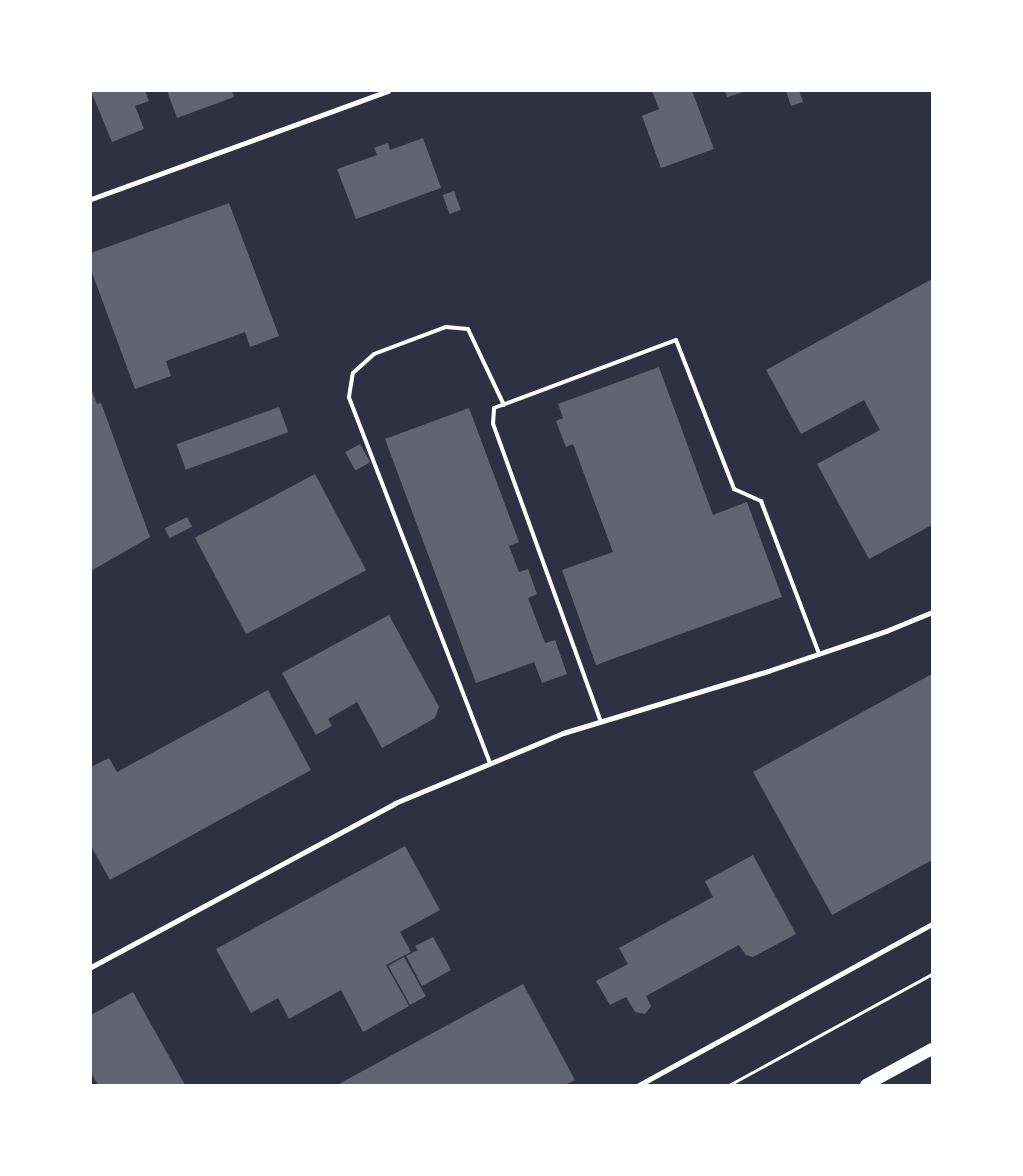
<!DOCTYPE html>
<style>
body{margin:0}
#map{position:relative;width:1023px;height:1176px;overflow:hidden;background:#2d3142;font-family:"IBM Plex Serif",serif}
div>[style]{position:absolute}
[style*='--x']{left:calc(var(--x)*1px);top:calc(var(--y)*1px);width:calc(var(--w)*1px);rotate:calc(var(--a)*1deg)}
.building>*{inset:0;background:#626471;transform-origin:0 0}
.path>*{height:3px;margin:-1.5px;padding:0 1.5px;transform-origin:1.5px;border-radius:1.5px;background:#fff}
.service>*{height:4px;margin:-2px;padding:0 2px;transform-origin:2px;border-radius:2px;background:#fff}
.minor>*{height:5px;margin:-2.5px;padding:0 2.5px;transform-origin:2.5px;border-radius:2.5px;background:#fff}
.primary>*{height:12px;margin:-6px;padding:0 6px;transform-origin:6px;border-radius:6px;background:#fff}
span{translate:-50% -50%;white-space:nowrap;text-align:center;line-height:1.15;-webkit-text-stroke:5px #fff;paint-order:stroke}
.frame{position:absolute;inset:0;border:92px solid #fff;pointer-events:none}
</style>
<div id="map">
<div class="building">
<i style="clip-path:polygon(91px 91px,145px 91px,149px 101px,135px 106px,144px 129px,112px 142px)"></i>
<i style="clip-path:polygon(167px 91px,232px 91px,234px 97px,177px 118px)"></i>
<i style="clip-path:polygon(652px 91px,692px 91px,714px 149px,661px 168px,642px 116px,659px 109px)"></i>
<i style="clip-path:polygon(725px 91px,744px 91px,744px 92px,727px 97px)"></i>
<i style="clip-path:polygon(786px 91px,799px 91px,803px 102px,791px 106px)"></i>
<i style="clip-path:polygon(423px 138px,441px 188px,356px 219px,337px 169px,377px 155px,374px 148px,388px 143px,390px 150px)"></i>
<i style="left:454px;top:191px;width:20px;height:12px;rotate:70deg"></i>
<i style="clip-path:polygon(229px 203px,279px 336px,250px 347px,245px 332px,166px 361px,171px 376px,135px 389px,91px 270px,91px 253px)"></i>
<i style="clip-path:polygon(932px 279px,932px 525px,869px 559px,817px 464px,880px 430px,864px 400px,801px 434px,766px 370px)"></i>
<i style="clip-path:polygon(659px 367px,713px 515px,747px 502px,782px 597px,596px 665px,562px 570px,613px 552px,573px 444px,566px 447px,556px 421px,563px 418px,558px 404px)"></i>
<i style="clip-path:polygon(91px 389px,97px 404px,101px 403px,150px 537px,91px 571px)"></i>
<i style="left:279px;top:407px;width:27px;height:109px;rotate:70deg"></i>
<i style="clip-path:polygon(469px 408px,519px 542px,509px 546px,519px 572px,528px 569px,537px 594px,528px 598px,545px 643px,555px 640px,567px 674px,542px 683px,534px 662px,476px 683px,385px 439px)"></i>
<i style="left:360px;top:444px;width:21px;height:17px;rotate:61deg"></i>
<i style="left:315px;top:474px;width:109px;height:136px;rotate:62deg"></i>
<i style="left:187px;top:517px;width:11px;height:25px;rotate:63deg"></i>
<i style="clip-path:polygon(389px 615px,439px 707px,435px 718px,382px 748px,357px 702px,328px 719px,332px 726px,316px 735px,282px 673px)"></i>
<i style="clip-path:polygon(932px 674px,932px 860px,832px 915px,753px 772px)"></i>
<i style="clip-path:polygon(268px 690px,311px 770px,110px 880px,91px 846px,91px 767px,109px 758px,117px 772px)"></i>
<i style="clip-path:polygon(405px 846px,440px 910px,400px 932px,411px 952px,386px 965px,409px 1006px,363px 1032px,341px 990px,289px 1019px,278px 998px,251px 1013px,216px 949px)"></i>
<i style="clip-path:polygon(753px 855px,796px 934px,753px 957px,746px 955px,739px 945px,646px 996px,651px 1006px,645px 1014px,635px 1012px,626px 997px,610px 1005px,596px 981px,628px 964px,619px 948px,713px 897px,705px 881px)"></i>
<i style="clip-path:polygon(433px 937px,451px 970px,422px 986px,406px 956px,418px 950px,415px 946px)"></i>
<i style="left:404px;top:957px;width:45px;height:18px;rotate:61deg"></i>
<i style="clip-path:polygon(523px 984px,575px 1080px,565px 1085px,337px 1085px)"></i>
<i style="clip-path:polygon(133px 992px,185px 1085px,98px 1085px,91px 1073px,91px 1015px)"></i>
</div>
<div class="path">
<i style="--x:729;--y:1085;--w:231;--a:-28.7"></i>
</div>
<div class="service">
<i style="--x:601;--y:722;--w:317;--a:-109.9"></i>
<i style="--x:493;--y:424;--w:16;--a:-86"></i>
<i style="--x:494;--y:408;--w:194;--a:-20.5"></i>
<i style="--x:676;--y:340;--w:160;--a:68.7"></i>
<i style="--x:734;--y:489;--w:30;--a:24"></i>
<i style="--x:761;--y:501;--w:164;--a:69.2"></i>
<i style="--x:490;--y:763;--w:392;--a:-111.1"></i>
<i style="--x:349;--y:397;--w:24;--a:-81"></i>
<i style="--x:353;--y:373;--w:28;--a:-42"></i>
<i style="--x:374;--y:354;--w:77;--a:-20.6"></i>
<i style="--x:446;--y:327;--w:22;--a:5"></i>
<i style="--x:468;--y:329;--w:84;--a:64.7"></i>
</div>
<div class="minor">
<i style="--x:91;--y:199;--w:316;--a:-20"></i>
<i style="--x:91;--y:967;--w:345;--a:-28.3"></i>
<i style="--x:395;--y:803;--w:182;--a:-22.6"></i>
<i style="--x:563;--y:733;--w:214;--a:-16.8"></i>
<i style="--x:768;--y:671;--w:125;--a:-18.7"></i>
<i style="--x:886;--y:631;--w:50;--a:-22.4"></i>
<i style="--x:639;--y:1085;--w:334;--a:-28.8"></i>
</div>
<div class="primary">
<i style="--x:866;--y:1085;--w:75;--a:-28.6"></i>
</div>
<div class="frame"></div>
</div>
